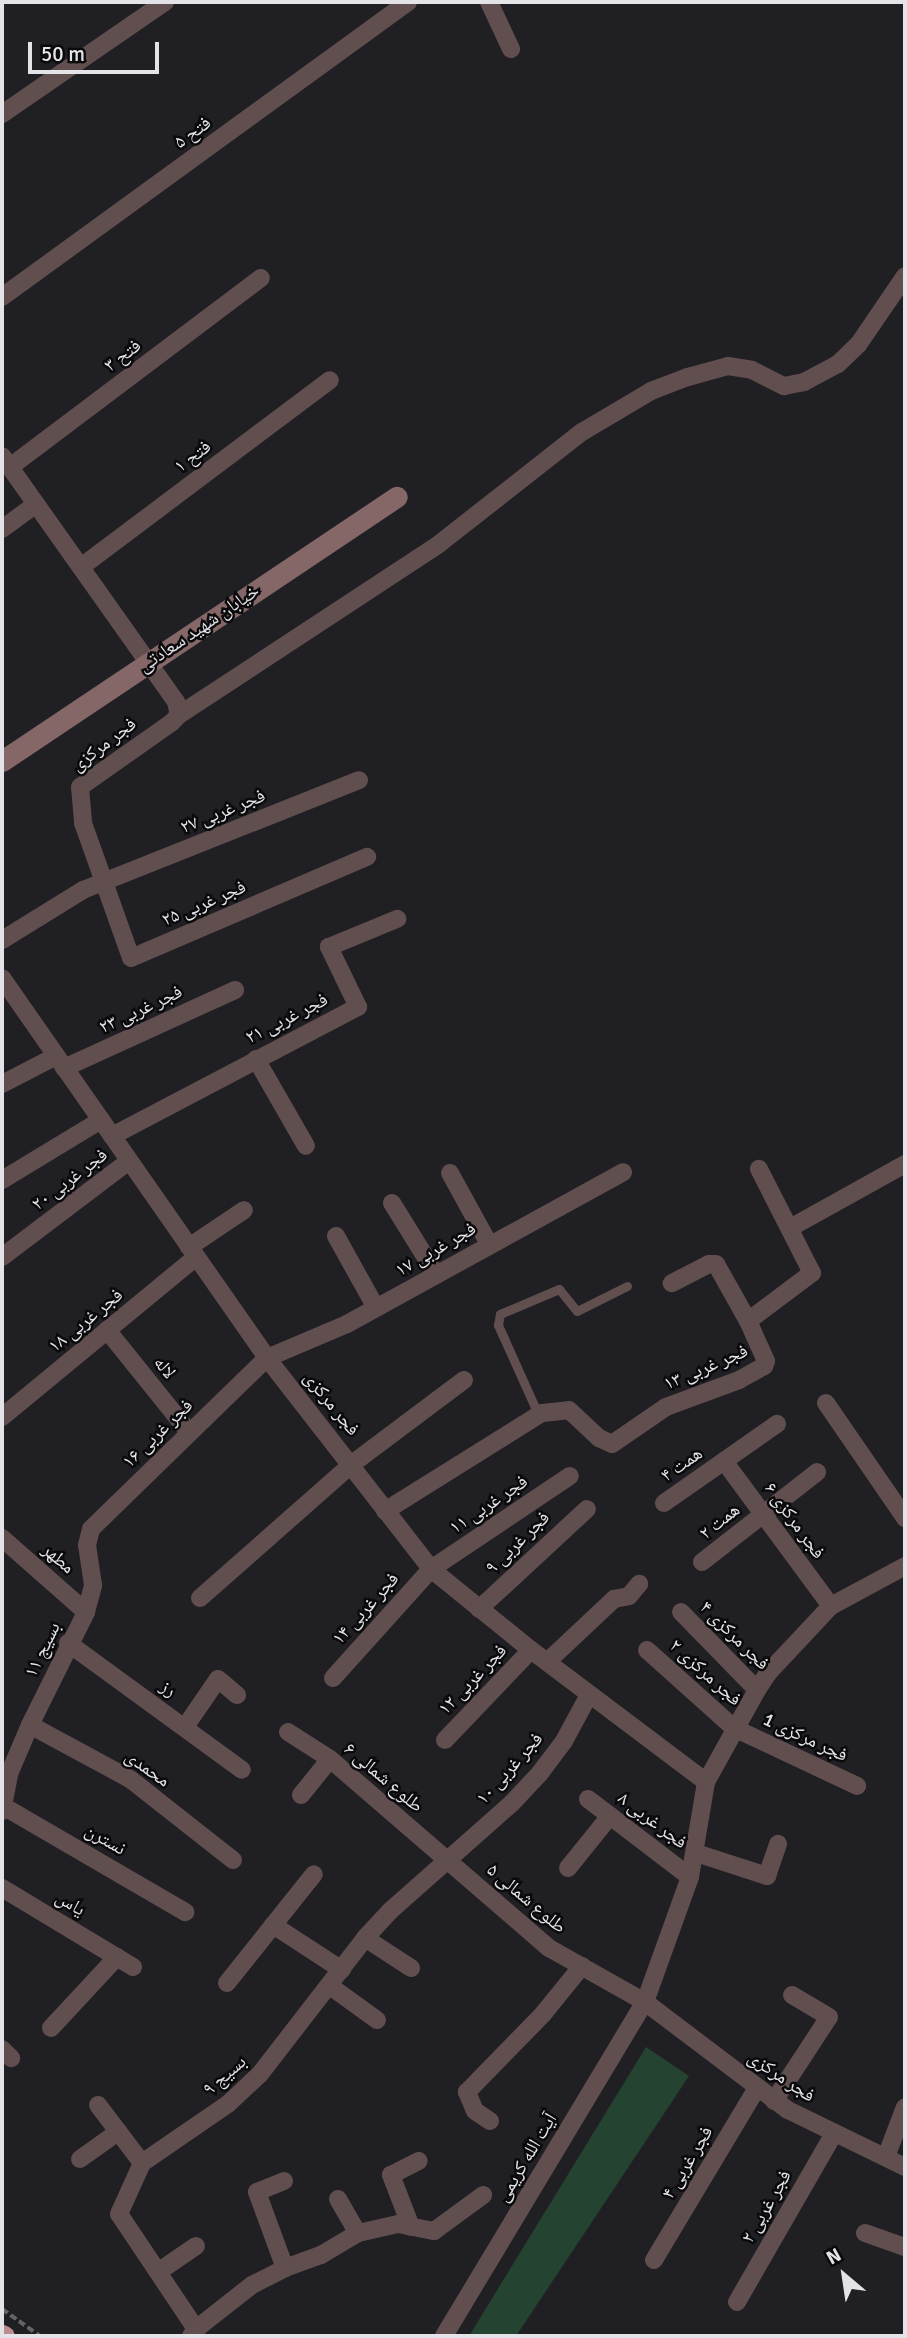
<!DOCTYPE html>
<meta charset="utf-8">
<style>
body{margin:0}
#map{position:relative;width:907px;height:2338px;overflow:hidden;background:#201f24;font-family:Signika,"Noto Naskh Arabic",sans-serif}
div>[style]{position:absolute}
[style*='--x']{left:calc(var(--x)*1px);top:calc(var(--y)*1px);width:calc(var(--w)*1px);rotate:calc(var(--a)*1deg)}
.green>*{inset:0;background:#254331}
.path>*{height:3.5px;margin-top:-1.75px;transform-origin:0;background:repeating-linear-gradient(90deg,#646368 0 7px,transparent 0 10.5px)}
.lane>*{height:9px;margin:-4.5px;padding:0 4.5px;transform-origin:4.5px;border-radius:4.5px;background:#614e4e}
.street>*{height:18px;margin:-9px;padding:0 9px;transform-origin:9px;border-radius:9px;background:#614e4e}
.secondary>*{height:21px;margin:-10.5px;padding:0 10.5px;transform-origin:10.5px;border-radius:10.5px;background:#866768}
.highway>*{height:21px;margin:-10.5px;padding:0 10.5px;transform-origin:10.5px;border-radius:10.5px;background:#bc8d8e}
span{translate:-50% -50%;white-space:nowrap;text-align:center;line-height:1.15;-webkit-text-stroke:5px #0a090b;paint-order:stroke}
.street-label{font-size:19px;color:#e4e3e7}
.frame{position:absolute;inset:0;border:4px solid #e4e3e7;pointer-events:none}
.north{position:absolute;left:809px;top:2240px;width:70px;height:70px;-webkit-text-stroke:5px #0a090b;paint-order:stroke;rotate:331deg;font-size:19px;font-weight:700;line-height:28px;text-align:center;color:#e4e3e7}
.north::after{content:'';display:block;margin:auto;width:24px;height:32px;background:#e4e3e7;clip-path:polygon(50% 0,100% 100%,50% 72%,0 100%)}
.scale{position:absolute;left:28px;top:42px;width:131px;height:32px;box-sizing:border-box;border:4px solid #e4e3e7;border-top:0;padding-left:9px;font-size:21px;line-height:24px;white-space:nowrap;color:#e4e3e7;-webkit-text-stroke:5px #0a090b;paint-order:stroke}
</style>
<div id="map">
<div class="green">
<i style="clip-path:polygon(646px 2047px,689px 2076px,516px 2336px,469px 2336px)"></i>
</div>
<div class="path">
<i style="--x:2;--y:2309;--w:47;--a:35.4"></i>
</div>
<div class="lane">
<i style="--x:538;--y:1414;--w:98;--a:-114.2"></i>
<i style="--x:498;--y:1325;--w:11;--a:-80"></i>
<i style="--x:500;--y:1314;--w:64;--a:-23"></i>
<i style="--x:559;--y:1289;--w:28;--a:51"></i>
<i style="--x:577;--y:1311;--w:56;--a:-26.6"></i>
</div>
<div class="street">
<i style="--x:489;--y:2;--w:52;--a:64.9"></i>
<i style="--x:2;--y:114;--w:198;--a:-34.5"></i>
<i style="--x:2;--y:297;--w:502;--a:-36"></i>
<i style="--x:2;--y:456;--w:301;--a:54.7"></i>
<i style="--x:176;--y:702;--w:13;--a:77"></i>
<i style="--x:179;--y:715;--w:11;--a:135"></i>
<i style="--x:171;--y:723;--w:111;--a:144.9"></i>
<i style="--x:80;--y:787;--w:36;--a:85"></i>
<i style="--x:83;--y:823;--w:143;--a:70.4"></i>
<i style="--x:131;--y:958;--w:257;--a:-23.2"></i>
<i style="--x:10;--y:467;--w:314;--a:-37"></i>
<i style="--x:2;--y:529;--w:42;--a:-36.3"></i>
<i style="--x:81;--y:567;--w:311;--a:-36.9"></i>
<i style="--x:179;--y:715;--w:311;--a:-33.3"></i>
<i style="--x:439;--y:544;--w:182;--a:-38.1"></i>
<i style="--x:582;--y:432;--w:80;--a:-30.7"></i>
<i style="--x:651;--y:391;--w:40;--a:-21"></i>
<i style="--x:688;--y:377;--w:41;--a:-15.4"></i>
<i style="--x:728;--y:366;--w:24;--a:9"></i>
<i style="--x:752;--y:370;--w:36;--a:27"></i>
<i style="--x:784;--y:386;--w:20;--a:-11"></i>
<i style="--x:804;--y:382;--w:38;--a:-28"></i>
<i style="--x:838;--y:364;--w:28;--a:-44"></i>
<i style="--x:858;--y:345;--w:83;--a:-55.7"></i>
<i style="--x:2;--y:940;--w:95;--a:-31.7"></i>
<i style="--x:83;--y:890;--w:297;--a:-21.7"></i>
<i style="--x:2;--y:978;--w:463;--a:55.1"></i>
<i style="--x:267;--y:1358;--w:267;--a:52.1"></i>
<i style="--x:431;--y:1569;--w:129;--a:39"></i>
<i style="--x:531;--y:1650;--w:219;--a:37"></i>
<i style="--x:256;--y:1059;--w:100;--a:60.1"></i>
<i style="--x:64;--y:1068;--w:188;--a:-24.5"></i>
<i style="--x:2;--y:1084;--w:61;--a:-27.4"></i>
<i style="--x:112;--y:1136;--w:278;--a:-27.7"></i>
<i style="--x:358;--y:1007;--w:67;--a:-115.8"></i>
<i style="--x:329;--y:947;--w:74;--a:-22.4"></i>
<i style="--x:450;--y:1173;--w:81;--a:61.2"></i>
<i style="--x:2;--y:1180;--w:116;--a:-31.2"></i>
<i style="--x:392;--y:1203;--w:84;--a:58.2"></i>
<i style="--x:790;--y:1228;--w:132;--a:-29.1"></i>
<i style="--x:336;--y:1236;--w:82;--a:60.9"></i>
<i style="--x:189;--y:1247;--w:66;--a:-33.9"></i>
<i style="--x:2;--y:1257;--w:159;--a:-37.1"></i>
<i style="--x:748;--y:1321;--w:80;--a:-36.9"></i>
<i style="--x:812;--y:1273;--w:117;--a:-117"></i>
<i style="--x:107;--y:1330;--w:131;--a:51.2"></i>
<i style="--x:826;--y:1403;--w:140;--a:55.5"></i>
<i style="--x:2;--y:1417;--w:251;--a:-39.5"></i>
<i style="--x:724;--y:1461;--w:180;--a:53.6"></i>
<i style="--x:664;--y:1503;--w:138;--a:-35"></i>
<i style="--x:385;--y:1511;--w:185;--a:-32"></i>
<i style="--x:542;--y:1413;--w:27;--a:-6"></i>
<i style="--x:569;--y:1410;--w:41;--a:43"></i>
<i style="--x:599;--y:1438;--w:14;--a:25"></i>
<i style="--x:612;--y:1444;--w:65;--a:-34.4"></i>
<i style="--x:666;--y:1407;--w:78;--a:-20.3"></i>
<i style="--x:739;--y:1380;--w:29;--a:-29"></i>
<i style="--x:764;--y:1366;--w:5;--a:-68"></i>
<i style="--x:766;--y:1361;--w:44;--a:-114.2"></i>
<i style="--x:748;--y:1321;--w:65;--a:-119.3"></i>
<i style="--x:716;--y:1264;--w:7;--a:180"></i>
<i style="--x:709;--y:1264;--w:42;--a:152.8"></i>
<i style="--x:2;--y:1538;--w:112;--a:41.4"></i>
<i style="--x:702;--y:1562;--w:146;--a:-38"></i>
<i style="--x:200;--y:1598;--w:203;--a:-41.4"></i>
<i style="--x:352;--y:1464;--w:140;--a:-36.9"></i>
<i style="--x:479;--y:1609;--w:147;--a:-42.8"></i>
<i style="--x:681;--y:1612;--w:109;--a:45.7"></i>
<i style="--x:68;--y:1643;--w:215;--a:36.1"></i>
<i style="--x:647;--y:1650;--w:117;--a:41.9"></i>
<i style="--x:734;--y:1728;--w:136;--a:25.2"></i>
<i style="--x:548;--y:1661;--w:91;--a:-43.2"></i>
<i style="--x:614;--y:1599;--w:15;--a:-11"></i>
<i style="--x:629;--y:1596;--w:16;--a:-50"></i>
<i style="--x:333;--y:1678;--w:147;--a:-48"></i>
<i style="--x:431;--y:1569;--w:167;--a:-33.8"></i>
<i style="--x:30;--y:1725;--w:114;--a:28.4"></i>
<i style="--x:130;--y:1779;--w:131;--a:38.2"></i>
<i style="--x:185;--y:1727;--w:58;--a:-55.5"></i>
<i style="--x:218;--y:1679;--w:25;--a:40"></i>
<i style="--x:288;--y:1732;--w:50;--a:32.7"></i>
<i style="--x:330;--y:1759;--w:289;--a:40.8"></i>
<i style="--x:549;--y:1948;--w:110;--a:29.4"></i>
<i style="--x:645;--y:2002;--w:179;--a:37.1"></i>
<i style="--x:788;--y:2110;--w:130;--a:26"></i>
<i style="--x:445;--y:1740;--w:124;--a:-46.3"></i>
<i style="--x:301;--y:1795;--w:46;--a:-51.1"></i>
<i style="--x:588;--y:1799;--w:128;--a:37.4"></i>
<i style="--x:3;--y:1806;--w:211;--a:30.2"></i>
<i style="--x:2;--y:1811;--w:38;--a:-79"></i>
<i style="--x:9;--y:1774;--w:53;--a:-66.8"></i>
<i style="--x:30;--y:1725;--w:126;--a:-63.6"></i>
<i style="--x:86;--y:1612;--w:28;--a:-75"></i>
<i style="--x:93;--y:1585;--w:40;--a:-98.5"></i>
<i style="--x:87;--y:1545;--w:16;--a:-76"></i>
<i style="--x:91;--y:1529;--w:245;--a:-44.2"></i>
<i style="--x:267;--y:1358;--w:87;--a:-23"></i>
<i style="--x:347;--y:1324;--w:315;--a:-28.8"></i>
<i style="--x:696;--y:1853;--w:75;--a:17.9"></i>
<i style="--x:767;--y:1876;--w:34;--a:-71"></i>
<i style="--x:568;--y:1868;--w:67;--a:-51.1"></i>
<i style="--x:2;--y:1888;--w:153;--a:31.1"></i>
<i style="--x:273;--y:1925;--w:82;--a:33.1"></i>
<i style="--x:365;--y:1938;--w:55;--a:33.1"></i>
<i style="--x:227;--y:1983;--w:139;--a:-51.4"></i>
<i style="--x:330;--y:1986;--w:58;--a:35.9"></i>
<i style="--x:51;--y:2028;--w:97;--a:-47.1"></i>
<i style="--x:2;--y:2049;--w:13;--a:45"></i>
<i style="--x:774;--y:2101;--w:100;--a:-56.8"></i>
<i style="--x:829;--y:2017;--w:43;--a:-149.3"></i>
<i style="--x:98;--y:2105;--w:73;--a:52.8"></i>
<i style="--x:490;--y:2121;--w:18;--a:-146"></i>
<i style="--x:475;--y:2111;--w:21;--a:-113"></i>
<i style="--x:467;--y:2092;--w:109;--a:-45.7"></i>
<i style="--x:543;--y:2014;--w:62;--a:-50.9"></i>
<i style="--x:886;--y:2157;--w:53;--a:-69.2"></i>
<i style="--x:80;--y:2159;--w:47;--a:-35.4"></i>
<i style="--x:284;--y:2181;--w:29;--a:158"></i>
<i style="--x:257;--y:2192;--w:81;--a:69.8"></i>
<i style="--x:338;--y:2199;--w:39;--a:60"></i>
<i style="--x:411;--y:2227;--w:56;--a:-111"></i>
<i style="--x:391;--y:2175;--w:31;--a:-27"></i>
<i style="--x:865;--y:2233;--w:42;--a:19.3"></i>
<i style="--x:654;--y:2260;--w:200;--a:-59.1"></i>
<i style="--x:158;--y:2272;--w:46;--a:-34.4"></i>
<i style="--x:737;--y:2302;--w:195;--a:-60.1"></i>
<i style="--x:196;--y:2329;--w:138;--a:-123.8"></i>
<i style="--x:119;--y:2214;--w:56;--a:-65.7"></i>
<i style="--x:142;--y:2163;--w:104;--a:-34.5"></i>
<i style="--x:228;--y:2104;--w:44;--a:-43.2"></i>
<i style="--x:260;--y:2074;--w:172;--a:-52.3"></i>
<i style="--x:365;--y:1938;--w:37;--a:-47"></i>
<i style="--x:390;--y:1911;--w:163;--a:-41.5"></i>
<i style="--x:512;--y:1803;--w:41;--a:-47"></i>
<i style="--x:540;--y:1773;--w:40;--a:-53"></i>
<i style="--x:564;--y:1741;--w:52;--a:-61.5"></i>
<i style="--x:191;--y:2336;--w:9;--a:-54"></i>
<i style="--x:196;--y:2329;--w:71;--a:-38.2"></i>
<i style="--x:252;--y:2285;--w:37;--a:-27"></i>
<i style="--x:285;--y:2268;--w:38;--a:-20"></i>
<i style="--x:321;--y:2255;--w:43;--a:-30.7"></i>
<i style="--x:358;--y:2233;--w:41;--a:-12.7"></i>
<i style="--x:398;--y:2224;--w:37;--a:11"></i>
<i style="--x:434;--y:2231;--w:61;--a:-36.3"></i>
<i style="--x:444;--y:2336;--w:390;--a:-59"></i>
<i style="--x:645;--y:2002;--w:133;--a:-70.2"></i>
<i style="--x:690;--y:1877;--w:96;--a:-80.4"></i>
<i style="--x:706;--y:1782;--w:105;--a:-61"></i>
<i style="--x:757;--y:1690;--w:20;--a:-57"></i>
<i style="--x:768;--y:1673;--w:92;--a:-46.8"></i>
<i style="--x:831;--y:1606;--w:84;--a:-28.4"></i>
</div>
<div class="secondary">
<i style="--x:2;--y:761;--w:475;--a:-33.8"></i>
</div>
<div class="highway">
<i style="--x:2;--y:2335;--w:2;--a:27"></i>
</div>
<div class="street-label">
<span style="left:193px;top:133px;rotate:-36deg">فتح ۵</span>
<span style="left:123px;top:356px;rotate:-37deg">فتح ۳</span>
<span style="left:193px;top:457px;rotate:-37deg">فتح ۱</span>
<span style="left:199px;top:629px;rotate:-34deg">خیابان شهید سعادتی</span>
<span style="left:104px;top:745px;rotate:-37deg">فجر مرکزی</span>
<span style="left:223px;top:812px;rotate:-22deg">فجر غربی ۲۷</span>
<span style="left:204px;top:904px;rotate:-23deg">فجر غربی ۲۵</span>
<span style="left:141px;top:1010px;rotate:-25deg">فجر غربی ۲۳</span>
<span style="left:287px;top:1019px;rotate:-27deg">فجر غربی ۲۱</span>
<span style="left:70px;top:1180px;rotate:-37deg">فجر غربی ۲۰</span>
<span style="left:436px;top:1250px;rotate:-30deg">فجر غربی ۱۷</span>
<span style="left:86px;top:1321px;rotate:-39deg">فجر غربی ۱۸</span>
<span style="left:164px;top:1368px;rotate:51deg">لاله</span>
<span style="left:706px;top:1368px;rotate:-23deg">فجر غربی ۱۳</span>
<span style="left:331px;top:1404px;rotate:51deg">فجر مرکزی</span>
<span style="left:158px;top:1434px;rotate:-44deg">فجر غربی ۱۶</span>
<span style="left:682px;top:1465px;rotate:-35deg">همت ۴</span>
<span style="left:489px;top:1505px;rotate:-34deg">فجر غربی ۱۱</span>
<span style="left:794px;top:1521px;rotate:54deg">فجر مرکزی ۶</span>
<span style="left:720px;top:1522px;rotate:-39deg">همت ۲</span>
<span style="left:518px;top:1543px;rotate:-44deg">فجر غربی ۹</span>
<span style="left:58px;top:1559px;rotate:41deg">مطهر</span>
<span style="left:366px;top:1609px;rotate:-48deg">فجر غربی ۱۴</span>
<span style="left:734px;top:1636px;rotate:45deg">فجر مرکزی ۴</span>
<span style="left:43px;top:1650px;rotate:-64deg">بسیج ۱۱</span>
<span style="left:705px;top:1673px;rotate:42deg">فجر مرکزی ۲</span>
<span style="left:473px;top:1680px;rotate:-46deg">فجر غربی ۱۲</span>
<span style="left:168px;top:1689px;rotate:36deg">رز</span>
<span style="left:805px;top:1738px;rotate:25deg">فجر مرکزی 1</span>
<span style="left:147px;top:1769px;rotate:35deg">محمدی</span>
<span style="left:510px;top:1769px;rotate:-48deg">فجر غربی ۱۰</span>
<span style="left:383px;top:1778px;rotate:40deg">طلوع شمالی ۶</span>
<span style="left:652px;top:1821px;rotate:37deg">فجر غربی ۸</span>
<span style="left:105px;top:1840px;rotate:30deg">نسترن</span>
<span style="left:526px;top:1899px;rotate:40deg">طلوع شمالی ۵</span>
<span style="left:70px;top:1904px;rotate:31deg">یاس</span>
<span style="left:225px;top:2076px;rotate:-41deg">بسیج ۹</span>
<span style="left:781px;top:2077px;rotate:34deg">فجر مرکزی</span>
<span style="left:527px;top:2158px;rotate:-59deg">آیت الله کریمی</span>
<span style="left:688px;top:2163px;rotate:-59deg">فجر غربی ۴</span>
<span style="left:767px;top:2207px;rotate:-60deg">فجر غربی ۲</span>
</div>
<div class="frame"></div>
<div class="north">N</div>
<div class="scale">50 m</div>
</div>
